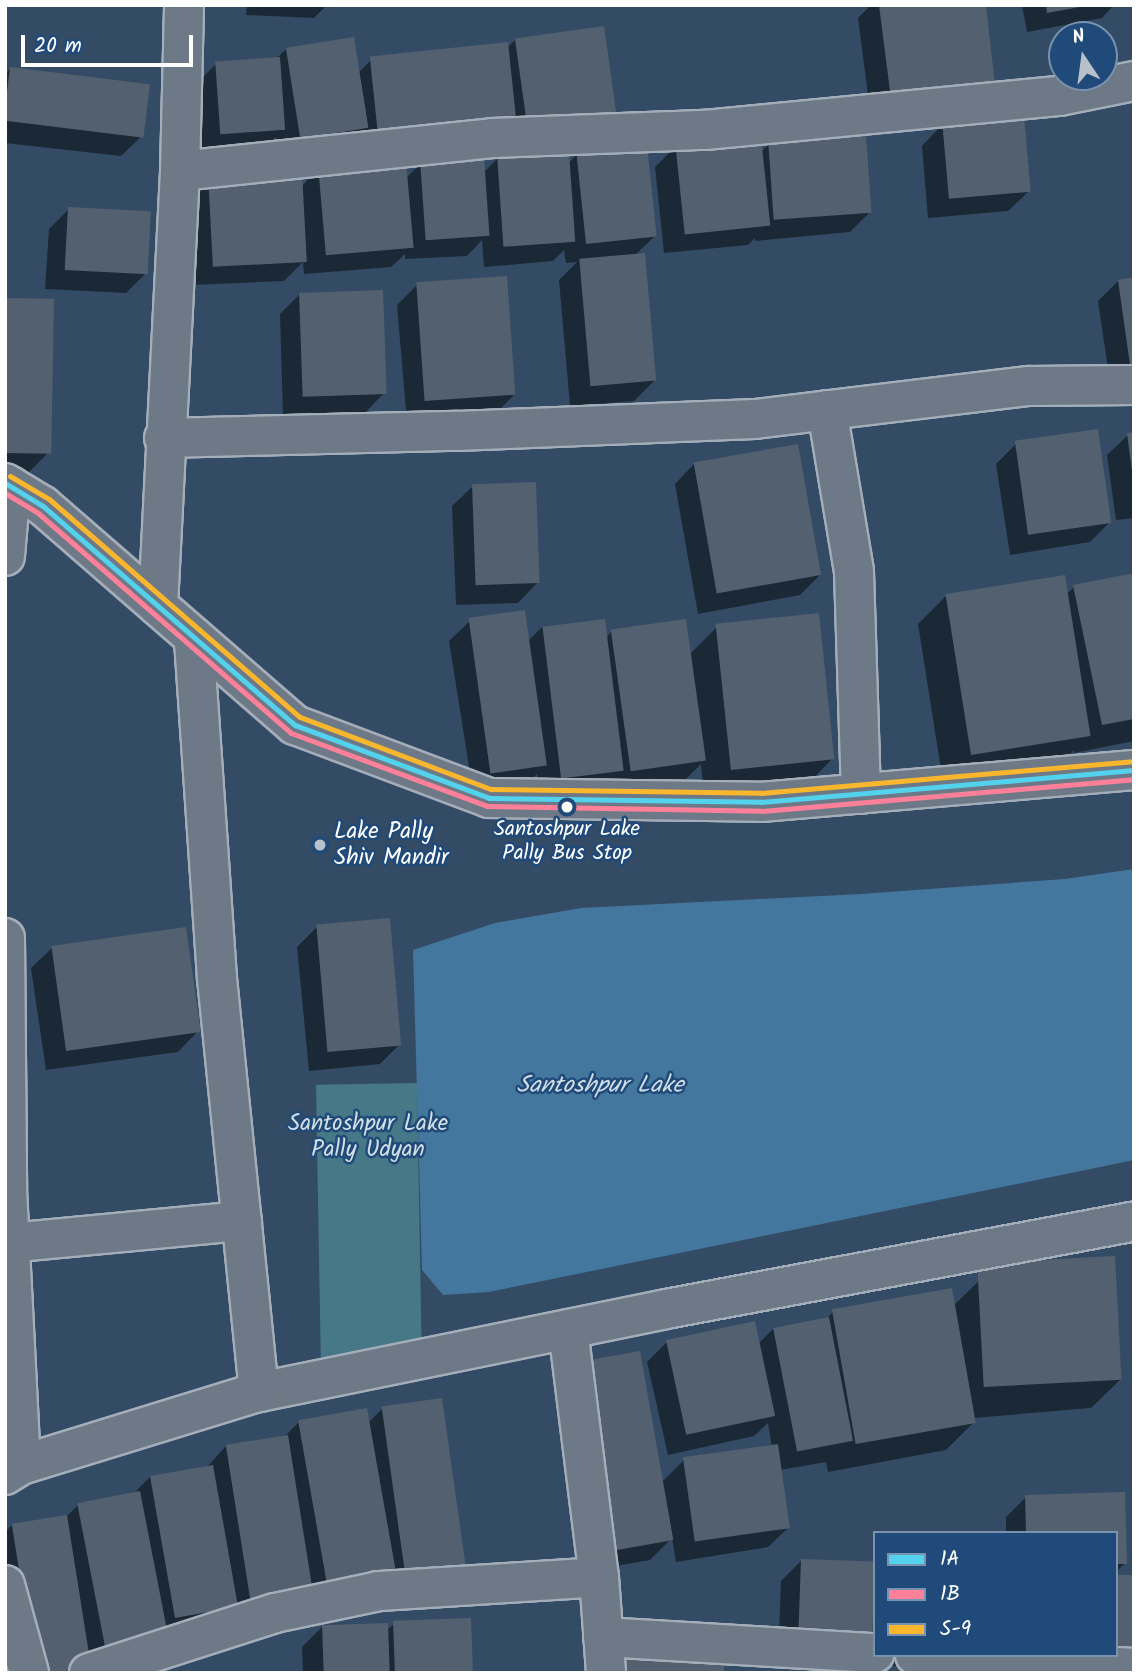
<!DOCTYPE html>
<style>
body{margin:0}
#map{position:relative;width:1139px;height:1678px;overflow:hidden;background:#344b65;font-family:Kalam,sans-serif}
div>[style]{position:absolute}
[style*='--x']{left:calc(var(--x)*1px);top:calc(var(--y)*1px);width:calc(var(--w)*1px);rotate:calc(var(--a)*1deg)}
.green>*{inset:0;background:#477888;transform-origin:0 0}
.water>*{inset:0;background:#44779d}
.shadow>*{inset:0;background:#0007}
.building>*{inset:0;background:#53606f;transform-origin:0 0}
.roads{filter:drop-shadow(2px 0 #a4aeba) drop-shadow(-2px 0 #a4aeba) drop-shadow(0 2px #a4aeba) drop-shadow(0 -2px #a4aeba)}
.minor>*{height:38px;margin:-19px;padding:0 19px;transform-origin:19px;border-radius:19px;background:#6d7986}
.secondary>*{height:38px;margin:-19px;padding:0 19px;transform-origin:19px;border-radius:19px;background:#6d7986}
.bus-1>*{height:5px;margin:-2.5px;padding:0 2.5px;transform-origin:2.5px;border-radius:2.5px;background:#53d2ee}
.bus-2>*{height:5px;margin:-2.5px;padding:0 2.5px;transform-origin:2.5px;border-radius:2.5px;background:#ff8098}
.bus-3>*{height:5px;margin:-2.5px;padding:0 2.5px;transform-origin:2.5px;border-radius:2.5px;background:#fab62d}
.dots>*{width:19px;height:19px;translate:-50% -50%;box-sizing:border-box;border:4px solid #1f4a7a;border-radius:50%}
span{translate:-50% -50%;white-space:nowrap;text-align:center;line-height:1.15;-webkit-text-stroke:5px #1f4a7a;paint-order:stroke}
.bus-label{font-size:21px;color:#fff}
.poi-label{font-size:23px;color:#fff}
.left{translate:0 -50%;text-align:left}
.park-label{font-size:23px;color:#d2dfe2}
.water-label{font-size:24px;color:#d1dee8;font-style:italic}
.frame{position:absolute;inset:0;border:7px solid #fff;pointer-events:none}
.legend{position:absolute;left:873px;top:1531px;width:245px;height:126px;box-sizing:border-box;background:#1f4a7a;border:2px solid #7992af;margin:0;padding:9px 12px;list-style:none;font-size:21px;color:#fff}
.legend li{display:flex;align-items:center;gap:14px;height:35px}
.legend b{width:35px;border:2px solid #7992af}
.north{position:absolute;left:1048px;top:21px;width:70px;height:70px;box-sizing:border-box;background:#1f4a7a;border:2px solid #7992af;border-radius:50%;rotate:347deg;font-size:19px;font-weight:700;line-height:28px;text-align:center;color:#fff}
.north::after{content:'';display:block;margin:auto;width:24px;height:32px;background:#b8c0c9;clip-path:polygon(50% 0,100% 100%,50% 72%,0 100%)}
.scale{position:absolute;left:21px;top:35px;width:172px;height:32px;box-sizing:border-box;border:4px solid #fff;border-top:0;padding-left:9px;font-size:21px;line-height:24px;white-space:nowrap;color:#fff;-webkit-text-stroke:5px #1f4a7a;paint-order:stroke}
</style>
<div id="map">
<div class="green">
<i style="left:417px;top:1083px;width:276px;height:101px;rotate:89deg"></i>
</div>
<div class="water">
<i style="clip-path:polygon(1134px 869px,1134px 1160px,489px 1292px,443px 1295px,422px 1270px,413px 950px,495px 923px,581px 908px,861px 894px,1065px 879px)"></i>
</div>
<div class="shadow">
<i style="clip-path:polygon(247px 5px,327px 5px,314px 18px,246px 15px)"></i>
<i style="clip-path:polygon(871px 5px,984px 5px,872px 126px,858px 18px)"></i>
<i style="clip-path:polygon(1022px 5px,1114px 5px,1102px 18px,1027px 32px)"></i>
<i style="clip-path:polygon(516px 39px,615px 121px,279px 157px,276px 137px,263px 150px,201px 155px,196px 84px,216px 64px,276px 59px,287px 48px,358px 73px,371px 60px,507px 48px)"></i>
<i style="clip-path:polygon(11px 68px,142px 136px,121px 156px,5px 143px,5px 74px)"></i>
<i style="clip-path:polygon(942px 125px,1029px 191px,1008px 211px,928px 218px,922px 146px)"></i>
<i style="clip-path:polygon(769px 144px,870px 212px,850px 232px,755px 241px,755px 238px,748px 245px,664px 253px,655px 167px,675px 147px,761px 152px)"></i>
<i style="clip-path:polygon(577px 154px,655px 236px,635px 255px,654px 381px,634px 401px,570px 406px,559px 280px,577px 262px,566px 263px,564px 250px,553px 261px,484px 267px,482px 240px,467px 256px,405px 259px,405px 254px,391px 267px,304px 274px,303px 262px,284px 281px,192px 285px,189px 197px,209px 177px,301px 187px,318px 169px,406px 178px,421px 163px,483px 173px,498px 158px,568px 164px)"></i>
<i style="clip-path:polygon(69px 209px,146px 273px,126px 293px,45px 289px,49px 229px)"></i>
<i style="clip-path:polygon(1134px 279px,1134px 392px,1112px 396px,1098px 301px,1118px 281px)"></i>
<i style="clip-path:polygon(417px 285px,515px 394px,494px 415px,407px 422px,397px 305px)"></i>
<i style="clip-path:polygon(300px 294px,384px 393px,364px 414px,283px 416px,280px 314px)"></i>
<i style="clip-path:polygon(5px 300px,48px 453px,19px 482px,5px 481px)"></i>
<i style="clip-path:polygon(1134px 434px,1134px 518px,1116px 520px,1107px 455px,1128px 435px)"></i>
<i style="clip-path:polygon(1016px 444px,1110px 522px,1090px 542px,1010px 555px,996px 464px)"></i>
<i style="clip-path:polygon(695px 463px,820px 575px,800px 595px,698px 614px,675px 484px)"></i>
<i style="clip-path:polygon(473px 486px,538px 582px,518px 603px,456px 605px,452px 506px)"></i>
<i style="clip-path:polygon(1134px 575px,1134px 741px,1074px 753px,1074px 750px,1060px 764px,943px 782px,918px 624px,946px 596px,1066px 595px,1074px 587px)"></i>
<i style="clip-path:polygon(470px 621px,528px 641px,542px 627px,606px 638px,612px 631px,690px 654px,717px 627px,833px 758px,805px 787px,704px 798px,701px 764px,685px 780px,612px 791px,540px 798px,537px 774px,526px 784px,473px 792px,449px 641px)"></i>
<i style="clip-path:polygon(317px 927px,400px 1044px,380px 1064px,309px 1071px,297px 947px)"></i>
<i style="clip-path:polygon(52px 948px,198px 1031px,178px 1052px,46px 1070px,31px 968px)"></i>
<i style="clip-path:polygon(980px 1280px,1120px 1380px,1091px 1408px,973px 1418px,974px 1422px,946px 1450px,828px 1472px,826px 1462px,780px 1470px,789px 1527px,768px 1547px,676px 1562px,672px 1538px,650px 1560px,593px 1570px,661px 1483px,683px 1461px,772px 1447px,768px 1423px,754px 1436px,668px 1455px,647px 1362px,667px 1342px,759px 1343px,774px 1328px,826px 1319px,833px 1312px,953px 1306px)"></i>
<i style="clip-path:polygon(evenodd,383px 1408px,464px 1573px,87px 1673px,12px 1673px,5px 1626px,5px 1532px,13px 1524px,66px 1517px,78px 1505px,133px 1494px,150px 1477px,206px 1468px,226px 1446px,284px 1437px,299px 1422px,368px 1423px,383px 1408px,290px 1593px,241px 1604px,240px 1601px,290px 1593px)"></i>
<i style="clip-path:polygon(1123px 1494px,1125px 1563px,1116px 1572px,1116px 1533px,1006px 1533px,1006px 1517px,1026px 1497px)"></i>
<i style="clip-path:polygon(801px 1561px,875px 1655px,933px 1655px,921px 1667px,778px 1661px,781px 1581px)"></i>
<i style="clip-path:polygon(394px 1624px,472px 1673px,303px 1673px,302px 1647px,322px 1627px,386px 1631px)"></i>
</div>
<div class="building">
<i style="clip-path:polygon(879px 5px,986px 5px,996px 94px,892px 107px)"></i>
<i style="clip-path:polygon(1046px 5px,1080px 5px,1080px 7px,1047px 13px)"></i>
<i style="left:604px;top:26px;width:97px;height:90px;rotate:82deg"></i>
<i style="left:354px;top:37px;width:92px;height:69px;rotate:81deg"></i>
<i style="left:508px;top:42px;width:80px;height:139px;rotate:84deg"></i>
<i style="left:280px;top:57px;width:73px;height:65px;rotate:86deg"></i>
<i style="left:10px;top:67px;width:141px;height:54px;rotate:7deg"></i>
<i style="left:1024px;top:116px;width:76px;height:82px;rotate:85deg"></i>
<i style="left:866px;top:135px;width:78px;height:98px;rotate:86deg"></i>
<i style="left:761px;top:137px;width:89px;height:86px;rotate:84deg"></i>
<i style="left:647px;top:145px;width:92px;height:71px;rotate:84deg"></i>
<i style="left:569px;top:152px;width:90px;height:72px;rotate:86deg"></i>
<i style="left:484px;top:157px;width:79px;height:64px;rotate:86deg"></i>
<i style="left:406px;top:161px;width:87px;height:88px;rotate:85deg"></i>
<i style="left:302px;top:171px;width:91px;height:94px;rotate:87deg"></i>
<i style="left:68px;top:207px;width:83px;height:63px;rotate:3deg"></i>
<i style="left:645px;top:253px;width:128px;height:66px;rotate:85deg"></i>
<i style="left:507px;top:276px;width:119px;height:91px;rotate:86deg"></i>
<i style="clip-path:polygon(1134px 277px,1134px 379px,1132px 379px,1118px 280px)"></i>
<i style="left:383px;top:290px;width:104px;height:84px;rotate:88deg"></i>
<i style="left:5px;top:298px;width:49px;height:155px;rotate:1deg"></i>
<i style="left:1098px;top:429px;width:95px;height:84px;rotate:82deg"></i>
<i style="clip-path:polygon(1134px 432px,1134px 471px,1132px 471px,1127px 433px)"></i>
<i style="left:798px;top:444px;width:133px;height:106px;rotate:80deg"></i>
<i style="left:536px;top:482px;width:101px;height:64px;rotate:88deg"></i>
<i style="clip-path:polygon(1134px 573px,1134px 719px,1102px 725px,1073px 585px)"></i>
<i style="left:1065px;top:575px;width:163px;height:121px;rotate:81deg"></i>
<i style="left:525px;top:610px;width:157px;height:57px;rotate:82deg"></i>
<i style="left:819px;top:613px;width:147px;height:104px;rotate:84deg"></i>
<i style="left:605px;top:619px;width:153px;height:63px;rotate:83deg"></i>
<i style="left:686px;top:619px;width:143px;height:76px;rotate:82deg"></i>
<i style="left:390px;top:918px;width:128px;height:74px;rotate:85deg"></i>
<i style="left:186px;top:927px;width:106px;height:136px;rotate:82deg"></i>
<i style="left:1115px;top:1256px;width:124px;height:138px;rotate:87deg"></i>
<i style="left:952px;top:1288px;width:137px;height:122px;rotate:80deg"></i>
<i style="left:829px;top:1317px;width:126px;height:57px;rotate:79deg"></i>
<i style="left:755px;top:1321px;width:97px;height:91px;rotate:78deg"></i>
<i style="left:640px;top:1351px;width:192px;height:60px;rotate:80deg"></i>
<i style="left:442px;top:1398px;width:177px;height:61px;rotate:82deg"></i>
<i style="left:367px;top:1408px;width:178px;height:70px;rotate:80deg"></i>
<i style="left:288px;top:1435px;width:158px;height:63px;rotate:81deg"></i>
<i style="left:778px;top:1444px;width:85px;height:96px;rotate:82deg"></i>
<i style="left:213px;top:1465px;width:144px;height:64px;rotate:80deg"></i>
<i style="left:140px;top:1491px;width:151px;height:64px;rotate:79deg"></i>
<i style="clip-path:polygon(1125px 1492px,1127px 1564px,1116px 1564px,1116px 1533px,1026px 1533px,1025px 1495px)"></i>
<i style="left:67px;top:1515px;width:159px;height:56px;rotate:81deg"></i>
<i style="left:801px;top:1559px;width:74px;height:83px;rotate:2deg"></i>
<i style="left:1116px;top:1575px;width:18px;height:82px"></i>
<i style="left:471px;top:1618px;width:55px;height:78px;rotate:88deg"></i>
<i style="left:388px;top:1623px;width:50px;height:66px;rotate:88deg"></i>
<i style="clip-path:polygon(621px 1656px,724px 1663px,724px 1673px,620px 1673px)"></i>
</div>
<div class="roads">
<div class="minor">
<i style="--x:180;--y:171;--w:314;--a:-6"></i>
<i style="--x:492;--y:138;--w:213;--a:-2.2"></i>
<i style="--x:705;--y:130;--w:357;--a:-5.5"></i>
<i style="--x:1060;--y:96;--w:76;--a:-11.5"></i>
<i style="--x:827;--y:410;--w:164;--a:80.5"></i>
<i style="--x:854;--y:572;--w:222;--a:88.2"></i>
<i style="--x:164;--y:438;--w:293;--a:-1.4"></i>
<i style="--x:457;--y:431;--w:298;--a:-2.3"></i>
<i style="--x:755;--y:419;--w:276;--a:-6.9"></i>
<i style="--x:1029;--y:386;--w:105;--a:-0.5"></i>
<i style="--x:5;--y:556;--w:70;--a:-85.1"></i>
<i style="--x:158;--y:606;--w:436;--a:-87.1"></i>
<i style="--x:180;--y:171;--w:166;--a:-88.6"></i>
<i style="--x:5;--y:938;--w:251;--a:89.5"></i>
<i style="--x:7;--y:1189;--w:276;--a:87.1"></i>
<i style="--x:9;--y:1243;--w:234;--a:-5.4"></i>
<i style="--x:568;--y:1329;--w:250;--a:82.9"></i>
<i style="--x:599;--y:1577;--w:96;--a:85.8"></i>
<i style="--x:259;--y:1392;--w:415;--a:-11.5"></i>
<i style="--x:666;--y:1309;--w:476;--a:-10.6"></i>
<i style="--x:5;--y:1475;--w:19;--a:-32"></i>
<i style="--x:21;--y:1465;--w:249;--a:-17.1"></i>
<i style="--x:259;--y:1392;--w:416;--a:-95.8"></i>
<i style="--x:217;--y:978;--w:341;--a:-93.9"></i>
<i style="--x:5;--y:1585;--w:91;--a:74.7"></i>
<i style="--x:603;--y:1637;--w:272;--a:3.4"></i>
<i style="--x:915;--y:1655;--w:219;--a:3.4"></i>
<i style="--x:89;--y:1673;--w:195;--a:-17.9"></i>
<i style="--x:275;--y:1613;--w:106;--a:-11.9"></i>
<i style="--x:379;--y:1591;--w:220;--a:-3.6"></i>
</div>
<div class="secondary">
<i style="--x:5;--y:483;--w:44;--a:31.2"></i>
<i style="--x:43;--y:506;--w:334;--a:41"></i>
<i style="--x:295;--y:725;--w:207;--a:20.6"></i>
<i style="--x:489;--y:798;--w:272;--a:0.8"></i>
<i style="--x:761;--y:802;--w:374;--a:-4.9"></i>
</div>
</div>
<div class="bus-1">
<i style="--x:5;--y:483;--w:44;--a:31.2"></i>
<i style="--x:43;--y:506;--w:334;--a:41"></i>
<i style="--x:295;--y:725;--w:207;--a:20.6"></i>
<i style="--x:489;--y:798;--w:272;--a:0.8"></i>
<i style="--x:761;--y:802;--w:374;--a:-4.9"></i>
</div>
<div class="bus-2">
<i style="--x:5;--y:493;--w:39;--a:31"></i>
<i style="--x:38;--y:513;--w:335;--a:41"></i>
<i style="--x:291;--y:733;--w:209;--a:20.4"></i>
<i style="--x:487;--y:806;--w:275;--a:1"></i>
<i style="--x:762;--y:811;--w:373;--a:-4.9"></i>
</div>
<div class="bus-3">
<i style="--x:10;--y:476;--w:45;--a:30.5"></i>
<i style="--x:49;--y:499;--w:332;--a:41"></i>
<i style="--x:300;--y:717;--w:204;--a:20.7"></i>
<i style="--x:491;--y:789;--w:270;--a:0.8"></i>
<i style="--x:761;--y:793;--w:373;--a:-4.9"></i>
</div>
<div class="dots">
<i style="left:567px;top:807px;background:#fff"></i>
<i style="left:320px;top:845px;background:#b8c0c9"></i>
</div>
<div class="bus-label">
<span style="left:567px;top:842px">Santoshpur Lake<br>Pally Bus Stop</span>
</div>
<div class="poi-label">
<span class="left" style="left:334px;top:845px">Lake Pally<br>Shiv Mandir</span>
</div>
<div class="park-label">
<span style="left:368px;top:1137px">Santoshpur Lake<br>Pally Udyan</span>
</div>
<div class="water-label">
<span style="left:600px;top:1086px">Santoshpur Lake</span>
</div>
<div class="frame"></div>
<ul class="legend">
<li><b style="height:9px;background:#53d2ee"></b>1A</li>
<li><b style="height:9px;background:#ff8098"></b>1B</li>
<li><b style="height:9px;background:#fab62d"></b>S-9</li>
</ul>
<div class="north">N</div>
<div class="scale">20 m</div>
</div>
